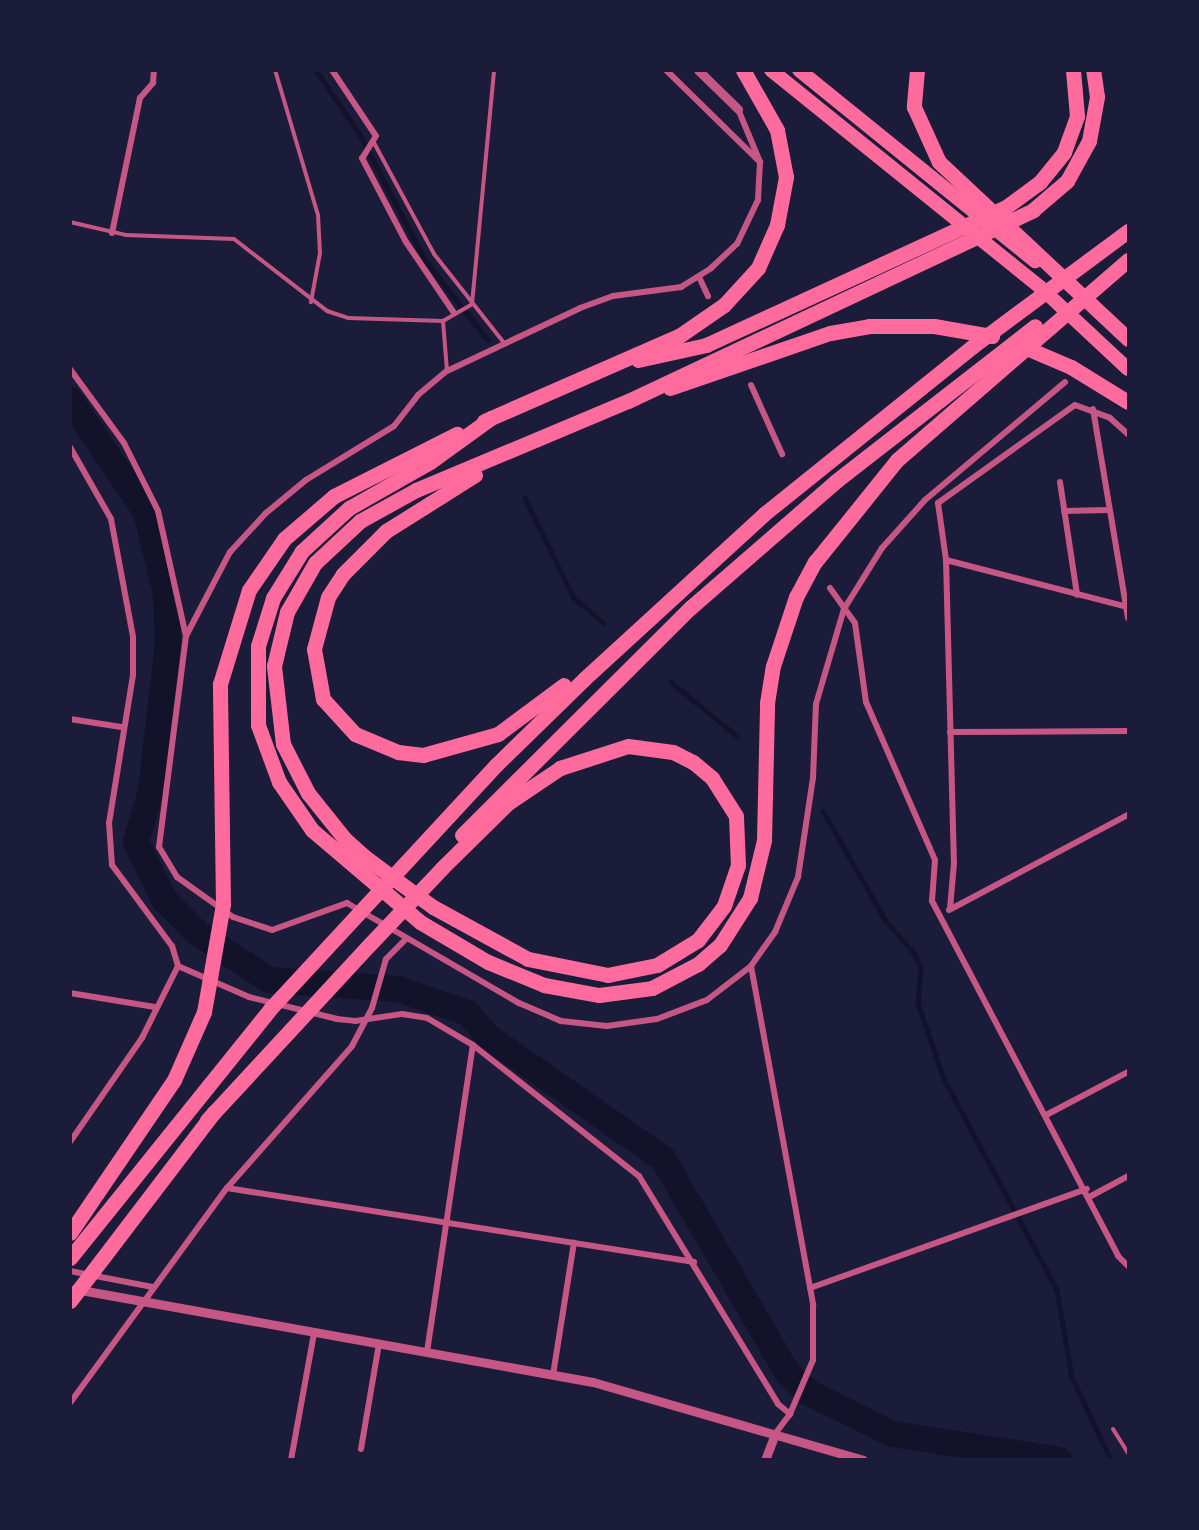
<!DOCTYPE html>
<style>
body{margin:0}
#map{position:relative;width:1199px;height:1530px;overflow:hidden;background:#1b1b3a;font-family:"Archivo Narrow",sans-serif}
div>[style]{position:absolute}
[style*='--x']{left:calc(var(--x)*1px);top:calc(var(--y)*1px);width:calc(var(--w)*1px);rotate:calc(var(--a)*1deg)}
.stream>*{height:4.5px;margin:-2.25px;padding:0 2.25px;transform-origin:2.25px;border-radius:2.25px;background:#12122b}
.river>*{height:26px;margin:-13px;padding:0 13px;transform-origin:13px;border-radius:13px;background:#12122b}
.service>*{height:4px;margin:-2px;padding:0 2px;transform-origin:2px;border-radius:2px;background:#c65784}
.minor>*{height:6px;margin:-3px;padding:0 3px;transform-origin:3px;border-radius:3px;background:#c65784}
.tertiary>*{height:9px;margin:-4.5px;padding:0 4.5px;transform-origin:4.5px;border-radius:4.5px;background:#c65784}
.trunk>*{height:14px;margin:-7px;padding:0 7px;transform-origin:7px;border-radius:7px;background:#ff6b9d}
.motorway>*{height:15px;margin:-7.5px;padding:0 7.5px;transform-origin:7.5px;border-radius:7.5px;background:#ff6b9d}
span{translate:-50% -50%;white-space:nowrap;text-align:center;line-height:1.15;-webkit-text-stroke:4.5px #1b1b3a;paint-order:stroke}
.frame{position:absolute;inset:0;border:72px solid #1b1b3a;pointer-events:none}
</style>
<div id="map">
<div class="stream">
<i style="--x:316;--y:70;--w:76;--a:55.7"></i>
<i style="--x:359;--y:133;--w:144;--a:62.4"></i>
<i style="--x:426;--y:261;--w:100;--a:51.9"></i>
<i style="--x:525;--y:498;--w:111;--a:63.9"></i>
<i style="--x:574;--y:598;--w:38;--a:40"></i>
<i style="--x:671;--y:682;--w:85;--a:39.3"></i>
<i style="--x:823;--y:811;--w:127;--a:60.2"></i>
<i style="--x:886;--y:921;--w:43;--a:48.8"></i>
<i style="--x:914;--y:953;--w:17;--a:65"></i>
<i style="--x:921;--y:968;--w:35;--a:95"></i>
<i style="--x:918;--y:1003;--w:80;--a:71.1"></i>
<i style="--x:944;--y:1079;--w:239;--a:61.8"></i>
<i style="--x:1057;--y:1290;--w:88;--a:80.2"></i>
<i style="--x:1072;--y:1377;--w:92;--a:64.8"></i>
</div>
<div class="river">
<i style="--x:70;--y:400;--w:135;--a:55.8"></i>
<i style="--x:146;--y:512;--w:84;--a:76.3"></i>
<i style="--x:166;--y:594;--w:49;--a:87.7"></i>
<i style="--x:168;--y:643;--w:149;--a:96.6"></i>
<i style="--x:151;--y:791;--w:53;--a:106.4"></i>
<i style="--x:136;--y:842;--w:64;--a:63.8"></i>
<i style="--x:164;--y:899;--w:46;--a:45.9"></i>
<i style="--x:196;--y:932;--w:87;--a:33.3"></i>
<i style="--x:269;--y:980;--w:129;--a:4"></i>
<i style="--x:398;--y:989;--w:74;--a:18.9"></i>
<i style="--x:468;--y:1013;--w:30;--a:50"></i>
<i style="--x:487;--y:1036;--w:215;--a:34.9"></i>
<i style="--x:663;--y:1159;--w:249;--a:59.8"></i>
<i style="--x:788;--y:1374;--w:28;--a:42"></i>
<i style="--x:809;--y:1393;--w:93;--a:26.3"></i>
<i style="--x:892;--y:1434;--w:169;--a:8.8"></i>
</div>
<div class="service">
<i style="--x:275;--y:70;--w:151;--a:73.5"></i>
<i style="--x:318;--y:215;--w:38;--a:87"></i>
<i style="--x:320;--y:253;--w:50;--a:100.4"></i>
<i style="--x:373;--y:141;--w:128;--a:61.6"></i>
<i style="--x:434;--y:254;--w:113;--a:51.8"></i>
<i style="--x:70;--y:222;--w:57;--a:13.1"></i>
<i style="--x:126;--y:235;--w:108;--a:2.1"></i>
<i style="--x:234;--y:239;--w:118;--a:37.7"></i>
<i style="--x:327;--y:311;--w:22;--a:18"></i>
<i style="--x:348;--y:318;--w:95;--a:1.8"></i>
<i style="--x:443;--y:321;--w:34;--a:-30"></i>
<i style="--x:472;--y:304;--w:235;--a:-84.6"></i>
<i style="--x:443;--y:321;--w:50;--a:85.4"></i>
<i style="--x:1113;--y:1429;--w:28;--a:58"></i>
</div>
<div class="minor">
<i style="--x:332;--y:70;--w:79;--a:56.3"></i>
<i style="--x:376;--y:136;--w:26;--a:122"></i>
<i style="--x:362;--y:158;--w:95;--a:62.4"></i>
<i style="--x:406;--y:242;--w:86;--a:55.9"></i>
<i style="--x:666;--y:70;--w:132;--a:44.4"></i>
<i style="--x:112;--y:233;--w:138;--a:-78.3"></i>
<i style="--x:140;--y:98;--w:20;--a:-49"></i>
<i style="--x:153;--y:83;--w:13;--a:-86"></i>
<i style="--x:700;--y:279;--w:19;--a:65"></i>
<i style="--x:70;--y:369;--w:92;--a:53.9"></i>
<i style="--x:124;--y:443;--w:76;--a:63.4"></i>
<i style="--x:158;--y:511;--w:128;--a:77.4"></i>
<i style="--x:186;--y:636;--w:213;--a:97.3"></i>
<i style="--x:159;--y:847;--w:35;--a:59"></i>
<i style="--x:177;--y:877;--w:69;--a:35.5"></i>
<i style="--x:233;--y:917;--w:41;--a:18.4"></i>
<i style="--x:272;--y:930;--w:80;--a:-19.8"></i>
<i style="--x:347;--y:903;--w:199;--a:30.2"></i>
<i style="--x:519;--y:1003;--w:46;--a:23.2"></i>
<i style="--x:561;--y:1021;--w:46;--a:6.2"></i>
<i style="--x:607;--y:1026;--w:50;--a:-8"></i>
<i style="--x:657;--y:1019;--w:53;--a:-20.8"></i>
<i style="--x:707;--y:1000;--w:56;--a:-37.7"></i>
<i style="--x:751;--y:966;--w:42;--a:-54.8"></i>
<i style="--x:775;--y:932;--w:60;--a:-67.3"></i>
<i style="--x:798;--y:877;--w:100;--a:-81.4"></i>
<i style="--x:813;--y:778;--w:74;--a:-87.7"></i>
<i style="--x:816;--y:704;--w:99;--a:-73.6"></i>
<i style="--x:844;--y:609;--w:72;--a:-58.1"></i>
<i style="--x:882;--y:548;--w:64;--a:-48.1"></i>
<i style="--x:925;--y:500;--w:183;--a:-40.1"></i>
<i style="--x:751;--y:385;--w:76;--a:65.8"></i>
<i style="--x:1093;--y:409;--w:212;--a:80.5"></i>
<i style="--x:70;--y:447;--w:83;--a:60.3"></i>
<i style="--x:111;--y:519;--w:120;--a:79.4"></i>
<i style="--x:133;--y:637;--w:38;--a:90"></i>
<i style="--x:133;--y:675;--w:150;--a:99.2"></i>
<i style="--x:109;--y:823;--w:42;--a:85.9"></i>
<i style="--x:112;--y:865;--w:101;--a:53.5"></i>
<i style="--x:172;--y:946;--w:21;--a:73"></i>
<i style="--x:178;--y:966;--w:80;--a:116.6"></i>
<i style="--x:142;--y:1038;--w:126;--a:124.7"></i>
<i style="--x:1060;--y:482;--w:114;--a:81.4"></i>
<i style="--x:938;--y:503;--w:58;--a:82"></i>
<i style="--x:946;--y:560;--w:303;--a:88.5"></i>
<i style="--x:954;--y:863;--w:46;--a:95"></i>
<i style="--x:938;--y:503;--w:168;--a:-35.6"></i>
<i style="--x:1075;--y:405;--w:37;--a:20"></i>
<i style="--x:1110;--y:418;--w:24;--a:42"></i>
<i style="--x:1064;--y:511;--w:45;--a:-1.3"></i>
<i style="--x:946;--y:560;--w:188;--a:14.5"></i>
<i style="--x:830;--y:588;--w:43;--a:54.5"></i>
<i style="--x:855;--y:623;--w:80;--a:82.1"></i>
<i style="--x:866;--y:702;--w:172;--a:66.4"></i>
<i style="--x:935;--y:860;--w:41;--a:94.2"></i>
<i style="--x:932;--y:901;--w:401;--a:62.3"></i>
<i style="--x:1118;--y:1256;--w:14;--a:45"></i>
<i style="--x:186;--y:636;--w:95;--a:-62.4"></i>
<i style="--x:230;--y:552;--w:53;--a:-47.3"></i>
<i style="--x:266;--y:513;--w:52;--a:-39.5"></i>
<i style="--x:306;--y:480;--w:103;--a:-31.5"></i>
<i style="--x:394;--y:426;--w:39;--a:-52"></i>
<i style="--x:418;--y:395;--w:38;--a:-40"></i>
<i style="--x:447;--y:371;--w:147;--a:-25.3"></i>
<i style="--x:580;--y:308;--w:35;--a:-20"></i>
<i style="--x:613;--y:296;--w:69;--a:-7.5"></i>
<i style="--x:681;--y:287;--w:36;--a:-32"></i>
<i style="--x:711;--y:268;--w:35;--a:-43"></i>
<i style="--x:737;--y:244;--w:49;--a:-64.5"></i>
<i style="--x:758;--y:200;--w:38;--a:-87"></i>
<i style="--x:760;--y:162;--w:57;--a:-112.5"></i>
<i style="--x:70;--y:719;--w:52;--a:8.9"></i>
<i style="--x:950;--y:732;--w:178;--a:-0.3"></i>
<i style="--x:949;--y:910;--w:203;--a:-28"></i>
<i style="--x:178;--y:966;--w:77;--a:23.6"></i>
<i style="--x:249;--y:997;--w:91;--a:14"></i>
<i style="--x:337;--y:1019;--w:18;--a:6"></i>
<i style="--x:355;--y:1021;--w:48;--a:-8.5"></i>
<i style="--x:402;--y:1014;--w:25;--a:9"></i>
<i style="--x:427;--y:1018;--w:53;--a:30.4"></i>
<i style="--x:473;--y:1045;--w:211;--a:38.3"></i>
<i style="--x:639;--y:1176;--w:267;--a:58.6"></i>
<i style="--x:778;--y:1404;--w:16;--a:40"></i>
<i style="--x:751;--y:966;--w:345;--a:79.6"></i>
<i style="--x:813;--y:1305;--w:55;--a:90"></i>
<i style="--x:813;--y:1360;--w:59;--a:113.1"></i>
<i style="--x:790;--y:1414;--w:25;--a:127"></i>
<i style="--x:70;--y:993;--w:86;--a:9.4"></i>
<i style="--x:1048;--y:1114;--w:90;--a:-27.7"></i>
<i style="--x:227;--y:1188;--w:473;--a:9"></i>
<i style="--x:1091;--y:1196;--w:42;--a:-28.4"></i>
<i style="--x:70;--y:1271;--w:84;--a:11"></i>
<i style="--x:810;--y:1288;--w:294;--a:-19.7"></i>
<i style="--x:427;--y:1352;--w:310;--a:-81.5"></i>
<i style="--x:553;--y:1375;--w:134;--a:-81"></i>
<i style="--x:70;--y:1403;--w:266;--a:-53.9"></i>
<i style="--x:227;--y:1188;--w:189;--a:-48.6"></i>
<i style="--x:352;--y:1046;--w:43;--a:-62.2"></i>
<i style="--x:372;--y:1008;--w:51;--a:-74.1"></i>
<i style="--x:386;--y:959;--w:28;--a:-45"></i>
<i style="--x:361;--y:1449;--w:107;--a:-80.3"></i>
<i style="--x:291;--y:1460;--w:129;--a:-79.7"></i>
</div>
<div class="tertiary">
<i style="--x:698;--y:70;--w:56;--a:44.3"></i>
<i style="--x:75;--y:1289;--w:526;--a:10.18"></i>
<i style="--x:593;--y:1382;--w:281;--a:16.1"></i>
<i style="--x:765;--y:1460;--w:28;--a:-69"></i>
</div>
<div class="trunk">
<i style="--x:771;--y:70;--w:346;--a:38.9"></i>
<i style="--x:1040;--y:287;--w:120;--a:43"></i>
<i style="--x:799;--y:70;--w:304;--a:39"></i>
</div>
<div class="motorway">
<i style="--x:917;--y:70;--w:37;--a:95"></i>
<i style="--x:914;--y:107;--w:60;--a:65.6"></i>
<i style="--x:939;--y:162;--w:259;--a:43.1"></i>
<i style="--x:1017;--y:344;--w:59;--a:23.1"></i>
<i style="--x:1071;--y:367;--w:67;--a:31.6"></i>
<i style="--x:638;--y:360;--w:70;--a:-12.4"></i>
<i style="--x:706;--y:345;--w:330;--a:-24.7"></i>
<i style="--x:1006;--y:207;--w:42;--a:-36.3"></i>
<i style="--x:1040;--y:182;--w:38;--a:-51"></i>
<i style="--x:1064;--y:152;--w:38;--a:-70"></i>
<i style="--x:1077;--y:116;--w:46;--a:-95"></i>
<i style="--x:670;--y:388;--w:169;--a:-19"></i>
<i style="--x:830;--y:333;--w:40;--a:-10"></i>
<i style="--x:869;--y:326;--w:65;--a:0"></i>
<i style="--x:934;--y:326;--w:59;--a:9.8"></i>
<i style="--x:491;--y:418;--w:75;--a:144.2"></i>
<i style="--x:430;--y:462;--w:93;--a:150.4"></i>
<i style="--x:349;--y:508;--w:64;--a:137.5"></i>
<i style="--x:302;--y:551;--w:55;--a:121.7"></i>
<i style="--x:273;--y:598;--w:50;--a:107.4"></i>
<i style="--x:258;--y:646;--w:79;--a:90"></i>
<i style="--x:258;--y:725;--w:61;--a:69.8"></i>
<i style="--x:279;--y:782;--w:58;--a:55.5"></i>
<i style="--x:312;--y:830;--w:142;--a:40.4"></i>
<i style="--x:420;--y:922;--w:79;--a:30.5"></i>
<i style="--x:488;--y:962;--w:61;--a:22.3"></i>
<i style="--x:544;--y:985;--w:56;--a:10.3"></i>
<i style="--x:599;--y:995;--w:53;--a:-7.5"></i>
<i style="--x:652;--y:988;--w:52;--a:-27.6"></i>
<i style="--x:698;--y:964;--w:29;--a:-41"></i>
<i style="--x:720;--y:945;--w:56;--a:-57.4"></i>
<i style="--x:750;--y:898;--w:60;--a:-76.4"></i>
<i style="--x:764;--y:840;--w:137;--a:-88.7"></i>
<i style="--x:767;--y:703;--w:37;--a:-81"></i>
<i style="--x:773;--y:666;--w:73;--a:-71.6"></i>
<i style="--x:796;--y:597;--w:40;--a:-62"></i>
<i style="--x:815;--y:562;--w:131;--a:-51.2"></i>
<i style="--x:897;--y:460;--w:306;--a:-40.9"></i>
<i style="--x:484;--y:421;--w:213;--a:-23.6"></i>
<i style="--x:679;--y:336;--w:55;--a:-34.6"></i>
<i style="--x:724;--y:305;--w:50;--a:-47.4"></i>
<i style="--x:758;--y:268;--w:47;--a:-66.2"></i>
<i style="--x:777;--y:225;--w:49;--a:-79.4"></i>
<i style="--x:786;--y:177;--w:48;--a:-100.8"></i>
<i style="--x:777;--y:130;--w:69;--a:-119.5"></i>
<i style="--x:475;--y:475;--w:105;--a:147.8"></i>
<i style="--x:386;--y:531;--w:61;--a:135"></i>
<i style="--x:343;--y:574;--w:27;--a:123"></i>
<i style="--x:328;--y:597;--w:54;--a:105.1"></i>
<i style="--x:314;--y:649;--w:51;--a:79.8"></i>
<i style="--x:323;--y:699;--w:47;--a:47.6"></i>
<i style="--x:355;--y:734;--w:47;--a:22.7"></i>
<i style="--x:398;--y:752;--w:25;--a:7"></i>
<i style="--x:423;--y:755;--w:78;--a:-15.6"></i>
<i style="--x:498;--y:734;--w:82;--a:-36.6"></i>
<i style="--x:462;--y:835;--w:322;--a:-44.9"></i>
<i style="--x:690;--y:608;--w:194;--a:-41"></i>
<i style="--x:836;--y:481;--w:252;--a:-37.9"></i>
<i style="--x:207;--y:1120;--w:240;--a:-47.2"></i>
<i style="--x:370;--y:944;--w:105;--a:-46.5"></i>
<i style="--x:442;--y:868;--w:93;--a:-44.6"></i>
<i style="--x:508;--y:803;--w:63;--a:-33.9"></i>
<i style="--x:560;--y:768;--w:71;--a:-17.9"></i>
<i style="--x:628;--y:746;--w:45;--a:7.6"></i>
<i style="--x:673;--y:752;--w:22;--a:27"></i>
<i style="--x:693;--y:762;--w:25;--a:40"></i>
<i style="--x:712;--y:778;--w:45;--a:57.7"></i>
<i style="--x:736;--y:816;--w:49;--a:87.7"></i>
<i style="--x:738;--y:865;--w:43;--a:108.9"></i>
<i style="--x:724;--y:906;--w:43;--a:127.4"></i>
<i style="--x:698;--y:940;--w:48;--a:148.6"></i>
<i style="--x:657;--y:965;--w:50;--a:168.5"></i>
<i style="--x:608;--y:975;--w:82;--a:-168.7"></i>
<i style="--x:528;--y:959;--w:108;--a:-151.3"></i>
<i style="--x:433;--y:907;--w:41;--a:-144"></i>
<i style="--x:400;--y:883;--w:44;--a:-143.4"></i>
<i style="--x:365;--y:857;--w:28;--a:-138"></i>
<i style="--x:344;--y:838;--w:58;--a:-128.7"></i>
<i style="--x:308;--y:793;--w:55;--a:-117"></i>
<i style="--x:283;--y:744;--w:79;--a:-96.6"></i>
<i style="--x:274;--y:666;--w:56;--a:-76.5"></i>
<i style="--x:287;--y:612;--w:56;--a:-60.3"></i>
<i style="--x:315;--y:563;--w:62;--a:-43"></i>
<i style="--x:360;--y:521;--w:64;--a:-29"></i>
<i style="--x:416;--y:490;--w:230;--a:-22.8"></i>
<i style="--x:628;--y:401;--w:448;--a:-25.2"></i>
<i style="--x:1033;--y:210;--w:45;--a:-40.5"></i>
<i style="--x:1067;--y:181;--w:46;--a:-61.2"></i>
<i style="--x:1089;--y:141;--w:45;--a:-79.7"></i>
<i style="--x:1097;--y:97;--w:27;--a:-98"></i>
<i style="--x:70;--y:1233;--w:185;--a:-55.8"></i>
<i style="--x:174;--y:1080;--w:74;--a:-66.2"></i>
<i style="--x:204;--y:1012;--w:110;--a:-80"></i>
<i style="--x:223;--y:904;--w:220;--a:-90.8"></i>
<i style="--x:220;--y:684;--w:98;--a:-72.9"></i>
<i style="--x:249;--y:590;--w:62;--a:-55.5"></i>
<i style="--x:284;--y:539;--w:66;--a:-40.7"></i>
<i style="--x:334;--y:496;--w:138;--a:-26.8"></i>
<i style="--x:70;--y:1258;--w:319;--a:-51.2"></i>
<i style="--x:270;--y:1009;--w:333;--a:-47.2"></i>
<i style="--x:496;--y:765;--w:123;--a:-44.3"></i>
<i style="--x:584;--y:679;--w:244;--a:-42.5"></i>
<i style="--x:764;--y:514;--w:268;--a:-38.8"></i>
<i style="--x:973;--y:346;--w:193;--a:-36.6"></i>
<i style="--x:70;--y:1301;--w:238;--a:-52.7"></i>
</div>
<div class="frame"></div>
</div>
